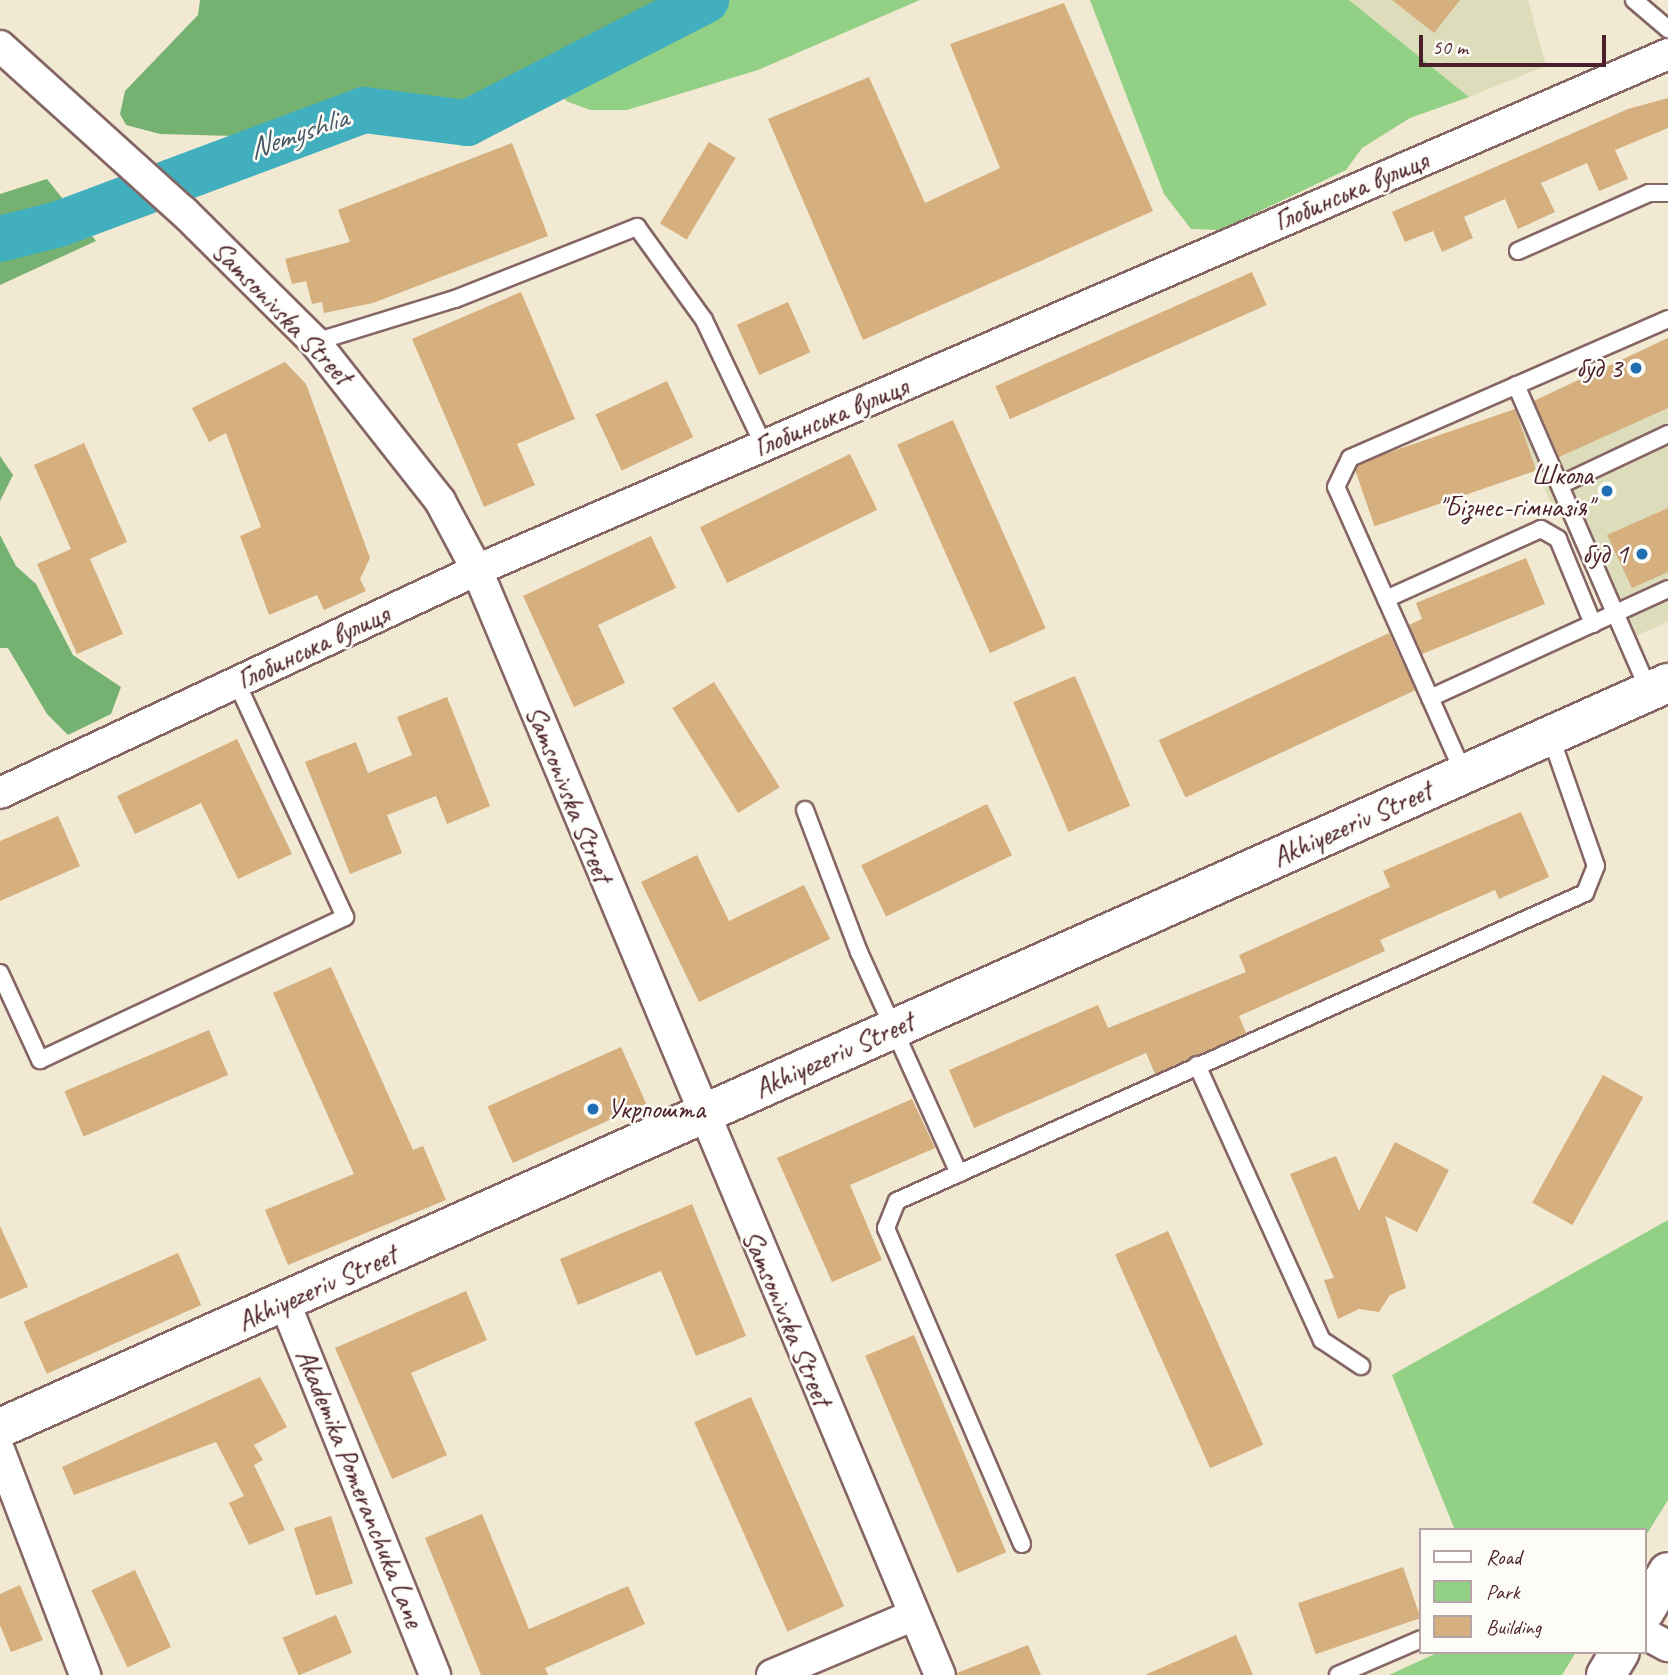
<!DOCTYPE html>
<meta charset="utf-8">
<style>
body{margin:0}
#map{position:relative;width:1668px;height:1675px;overflow:hidden;background:#f2e9d2;font-family:Caveat,sans-serif}
div>[style]{position:absolute}
[style*='--x']{left:calc(var(--x)*1px);top:calc(var(--y)*1px);width:calc(var(--w)*1px);rotate:calc(var(--a)*1deg)}
.built>*{inset:0;background:#deddbb}
.green>*{inset:0;background:#92d085}
.forest>*{inset:0;background:#75b272}
.river>*{height:46px;margin:-23px;padding:0 23px;transform-origin:23px;border-radius:23px;background:#42afbf}
.building>*{inset:0;background:#d5af7e;transform-origin:0 0}
.roads{filter:drop-shadow(2px 0 #856665) drop-shadow(-2px 0 #856665) drop-shadow(0 2px #856665) drop-shadow(0 -2px #856665)}
.lane>*{height:16px;margin:-8px;padding:0 8px;transform-origin:8px;border-radius:8px;background:#fff}
.street>*{height:30px;margin:-15px;padding:0 15px;transform-origin:15px;border-radius:15px;background:#fff}
.secondary>*{height:38px;margin:-19px;padding:0 19px;transform-origin:19px;border-radius:19px;background:#fff}
.primary>*{height:38px;margin:-19px;padding:0 19px;transform-origin:19px;border-radius:19px;background:#fff}
.dots>*{width:19px;height:19px;translate:-50% -50%;box-sizing:border-box;border:4px solid #fdfcf7;border-radius:50%}
span{translate:-50% -50%;white-space:nowrap;text-align:center;line-height:1.15;-webkit-text-stroke:5px #fdfcf7;paint-order:stroke}
.street-label{font-size:28px;color:#4a1f2b}
.poi-label{font-size:28px;color:#4a1f2b}
.right{translate:-100% -50%;text-align:right}
.left{translate:0 -50%;text-align:left}
.water-label{font-size:30px;color:#475966;font-style:italic}
.legend{position:absolute;left:1419px;top:1528px;width:228px;height:126px;box-sizing:border-box;background:#fdfcf7;border:2px solid #b5a4a5;margin:0;padding:9px 12px;list-style:none;font-size:21px;color:#4a1f2b}
.legend li{display:flex;align-items:center;gap:14px;height:35px}
.legend b{width:35px;border:2px solid #b5a4a5}
.scale{position:absolute;left:1419px;top:35px;width:187px;height:32px;box-sizing:border-box;border:4px solid #4a1f2b;border-top:0;padding-left:9px;font-size:21px;line-height:24px;white-space:nowrap;color:#4a1f2b;-webkit-text-stroke:5px #fdfcf7;paint-order:stroke}
</style>
<div id="map">
<div class="built">
<i style="clip-path:polygon(1349px 0,1528px 0,1546px 66px,1469px 97px)"></i>
<i style="clip-path:polygon(1668px 338px,1668px 622px,1624px 641px,1575px 529px,1555px 512px,1509px 412px)"></i>
</div>
<div class="green">
<i style="clip-path:polygon(730px 0,920px 0,758px 70px,627px 110px,590px 110px,566px 101px,559px 89px)"></i>
<i style="clip-path:polygon(1090px 0,1349px 0,1469px 97px,1410px 118px,1362px 148px,1346px 170px,1220px 230px,1191px 229px,1164px 194px)"></i>
<i style="clip-path:polygon(1668px 1220px,1668px 1500px,1645px 1537px,1645px 1530px,1455px 1530px,1392px 1375px)"></i>
<i style="clip-path:polygon(1439px 1652px,1576px 1652px,1562px 1675px,1389px 1675px)"></i>
</div>
<div class="forest">
<i style="clip-path:polygon(200px 0,683px 0,466px 111px,351px 98px,234px 136px,160px 134px,126px 125px,120px 114px,125px 91px,198px 15px)"></i>
<i style="clip-path:polygon(47px 179px,96px 241px,0 285px,0 194px)"></i>
<i style="clip-path:polygon(0 456px,13px 475px,0 501px)"></i>
<i style="clip-path:polygon(0 535px,16px 566px,36px 584px,73px 655px,121px 687px,111px 714px,68px 735px,47px 714px,8px 648px,0 648px)"></i>
</div>
<div class="river">
<i style="--x:0;--y:239;--w:61;--a:-14.3"></i>
<i style="--x:59;--y:224;--w:326;--a:-20.5"></i>
<i style="--x:364;--y:110;--w:104;--a:7.2"></i>
<i style="--x:467;--y:123;--w:269;--a:-27.2"></i>
</div>
<div class="building">
<i style="clip-path:polygon(1392px 0,1460px 0,1434px 33px)"></i>
<i style="clip-path:polygon(1064px 3px,1153px 211px,863px 340px,768px 119px,869px 77px,925px 203px,1000px 168px,950px 44px)"></i>
<i style="clip-path:polygon(1668px 98px,1668px 128px,1615px 150px,1628px 179px,1599px 191px,1587px 163px,1541px 183px,1555px 212px,1518px 229px,1505px 199px,1464px 217px,1473px 238px,1442px 252px,1433px 231px,1405px 242px,1392px 212px,1628px 109px)"></i>
<i style="left:709px;top:142px;width:31px;height:95px;rotate:31deg"></i>
<i style="clip-path:polygon(512px 143px,548px 236px,373px 303px,324px 313px,322px 302px,312px 304px,306px 281px,292px 284px,285px 259px,350px 242px,338px 210px)"></i>
<i style="left:1252px;top:272px;width:36px;height:281px;rotate:66deg"></i>
<i style="clip-path:polygon(521px 292px,575px 419px,517px 444px,535px 485px,484px 507px,412px 339px)"></i>
<i style="left:788px;top:302px;width:55px;height:56px;rotate:66deg"></i>
<i style="clip-path:polygon(1668px 338px,1668px 408px,1559px 457px,1534px 401px)"></i>
<i style="clip-path:polygon(285px 362px,306px 384px,370px 558px,360px 579px,366px 591px,324px 610px,317px 595px,269px 615px,240px 536px,261px 527px,226px 433px,209px 442px,192px 408px)"></i>
<i style="left:667px;top:381px;width:62px;height:79px;rotate:65deg"></i>
<i style="left:1515px;top:409px;width:65px;height:171px;rotate:71deg"></i>
<i style="left:953px;top:420px;width:228px;height:61px;rotate:66deg"></i>
<i style="clip-path:polygon(84px 443px,127px 542px,90px 559px,123px 634px,77px 654px,37px 564px,71px 549px,34px 465px)"></i>
<i style="left:850px;top:454px;width:62px;height:167px;rotate:64deg"></i>
<i style="clip-path:polygon(1668px 508px,1668px 572px,1632px 588px,1607px 535px)"></i>
<i style="clip-path:polygon(651px 536px,676px 588px,598px 625px,625px 683px,574px 707px,523px 596px)"></i>
<i style="clip-path:polygon(1526px 558px,1545px 604px,1422px 654px,1409px 625px,1422px 619px,1416px 603px)"></i>
<i style="left:1389px;top:633px;width:63px;height:254px;rotate:65deg"></i>
<i style="left:1075px;top:676px;width:141px;height:67px;rotate:67deg"></i>
<i style="left:714px;top:682px;width:124px;height:49px;rotate:58deg"></i>
<i style="clip-path:polygon(447px 697px,490px 806px,447px 824px,436px 796px,387px 815px,402px 853px,350px 874px,305px 762px,356px 742px,368px 773px,412px 755px,397px 717px)"></i>
<i style="clip-path:polygon(237px 739px,292px 854px,238px 879px,201px 803px,135px 834px,117px 796px)"></i>
<i style="left:987px;top:804px;width:57px;height:140px;rotate:64deg"></i>
<i style="clip-path:polygon(1521px 812px,1549px 877px,1499px 899px,1495px 890px,1380px 940px,1385px 951px,1239px 1016px,1246px 1033px,1155px 1074px,1146px 1053px,974px 1128px,949px 1070px,1098px 1005px,1108px 1028px,1246px 972px,1239px 955px,1390px 887px,1383px 871px)"></i>
<i style="clip-path:polygon(58px 816px,80px 866px,0 901px,0 841px)"></i>
<i style="clip-path:polygon(697px 855px,729px 921px,804px 885px,830px 939px,699px 1002px,641px 882px)"></i>
<i style="clip-path:polygon(331px 967px,413px 1150px,423px 1146px,446px 1200px,288px 1265px,265px 1210px,354px 1174px,273px 993px)"></i>
<i style="left:209px;top:1030px;width:49px;height:157px;rotate:67deg"></i>
<i style="left:621px;top:1047px;width:62px;height:146px;rotate:66deg"></i>
<i style="left:1603px;top:1075px;width:46px;height:146px;rotate:29deg"></i>
<i style="clip-path:polygon(912px 1099px,935px 1148px,850px 1185px,882px 1260px,832px 1282px,777px 1158px)"></i>
<i style="clip-path:polygon(1395px 1142px,1449px 1170px,1417px 1232px,1385px 1216px,1406px 1288px,1390px 1295px,1379px 1312px,1359px 1309px,1338px 1319px,1324px 1280px,1334px 1278px,1290px 1174px,1336px 1156px,1359px 1211px)"></i>
<i style="clip-path:polygon(692px 1204px,746px 1336px,696px 1356px,661px 1271px,578px 1305px,560px 1259px)"></i>
<i style="clip-path:polygon(0 1226px,28px 1287px,0 1299px)"></i>
<i style="left:1168px;top:1231px;width:234px;height:58px;rotate:66deg"></i>
<i style="left:178px;top:1253px;width:57px;height:169px;rotate:66deg"></i>
<i style="clip-path:polygon(466px 1291px,487px 1340px,411px 1373px,447px 1455px,392px 1479px,335px 1348px)"></i>
<i style="left:914px;top:1335px;width:236px;height:53px;rotate:67deg"></i>
<i style="clip-path:polygon(260px 1377px,287px 1427px,254px 1445px,263px 1460px,254px 1465px,285px 1530px,249px 1545px,229px 1503px,244px 1496px,216px 1442px,74px 1495px,62px 1467px)"></i>
<i style="left:751px;top:1397px;width:229px;height:62px;rotate:66deg"></i>
<i style="clip-path:polygon(482px 1514px,529px 1629px,628px 1586px,645px 1624px,545px 1668px,548px 1675px,481px 1675px,425px 1538px)"></i>
<i style="left:331px;top:1516px;width:71px;height:39px;rotate:72deg"></i>
<i style="left:1403px;top:1567px;width:54px;height:111px;rotate:71deg"></i>
<i style="left:135px;top:1570px;width:85px;height:48px;rotate:65deg"></i>
<i style="clip-path:polygon(20px 1585px,43px 1640px,11px 1652px,0 1625px,0 1594px)"></i>
<i style="left:336px;top:1615px;width:41px;height:58px;rotate:67deg"></i>
<i style="clip-path:polygon(1236px 1635px,1253px 1675px,1145px 1675px)"></i>
<i style="clip-path:polygon(1028px 1645px,1041px 1675px,957px 1675px,957px 1673px)"></i>
</div>
<div class="roads">
<div class="lane">
<i style="--x:1634;--y:0;--w:45;--a:40.5"></i>
<i style="--x:1518;--y:251;--w:143;--a:-23.9"></i>
<i style="--x:1649;--y:193;--w:19;--a:0"></i>
<i style="--x:315;--y:342;--w:146;--a:-17.1"></i>
<i style="--x:455;--y:299;--w:196;--a:-21.6"></i>
<i style="--x:637;--y:227;--w:115;--a:54.2"></i>
<i style="--x:704;--y:320;--w:140;--a:64.5"></i>
<i style="--x:1516;--y:385;--w:334;--a:66.5"></i>
<i style="--x:1560;--y:485;--w:119;--a:-25.3"></i>
<i style="--x:1386;--y:599;--w:170;--a:-24.3"></i>
<i style="--x:1541;--y:529;--w:20;--a:30"></i>
<i style="--x:1558;--y:539;--w:92;--a:67.6"></i>
<i style="--x:1430;--y:698;--w:262;--a:-24.6"></i>
<i style="--x:1464;--y:774;--w:314;--a:-114"></i>
<i style="--x:1336;--y:487;--w:32;--a:-64"></i>
<i style="--x:1350;--y:458;--w:347;--a:-23.6"></i>
<i style="--x:805;--y:810;--w:152;--a:69.2"></i>
<i style="--x:859;--y:952;--w:243;--a:65.7"></i>
<i style="--x:0;--y:973;--w:96;--a:65.3"></i>
<i style="--x:40;--y:1060;--w:337;--a:-25.1"></i>
<i style="--x:345;--y:917;--w:258;--a:-114.8"></i>
<i style="--x:1197;--y:1065;--w:302;--a:65.6"></i>
<i style="--x:1322;--y:1340;--w:47;--a:33.7"></i>
<i style="--x:1022;--y:1544;--w:344;--a:-113.3"></i>
<i style="--x:886;--y:1228;--w:29;--a:-68"></i>
<i style="--x:897;--y:1201;--w:754;--a:-24.12"></i>
<i style="--x:1585;--y:893;--w:29;--a:-68"></i>
<i style="--x:1596;--y:866;--w:139;--a:-109.3"></i>
<i style="--x:1338;--y:1675;--w:90;--a:-23.4"></i>
</div>
<div class="street">
<i style="--x:0;--y:46;--w:248;--a:42.1"></i>
<i style="--x:184;--y:212;--w:185;--a:44.8"></i>
<i style="--x:315;--y:342;--w:202;--a:51.8"></i>
<i style="--x:440;--y:501;--w:78;--a:61.8"></i>
<i style="--x:477;--y:570;--w:1198;--a:67.27"></i>
<i style="--x:0;--y:793;--w:527;--a:-25.06"></i>
<i style="--x:477;--y:570;--w:1298;--a:-23.42"></i>
<i style="--x:284;--y:1301;--w:403;--a:68"></i>
<i style="--x:0;--y:1452;--w:239;--a:69.1"></i>
<i style="--x:1645;--y:1634;--w:26;--a:28"></i>
<i style="--x:772;--y:1675;--w:154;--a:-22.9"></i>
</div>
<div class="secondary">
<i style="--x:0;--y:1428;--w:1827;--a:-24.07"></i>
</div>
<div class="primary">
<i style="--x:1645;--y:1611;--w:45;--a:-59.5"></i>
<i style="--x:1606;--y:1675;--w:27;--a:-59"></i>
</div>
</div>
<div class="dots">
<i style="left:1636px;top:368px;background:#1f6fb2"></i>
<i style="left:1607px;top:491px;background:#1f6fb2"></i>
<i style="left:1642px;top:554px;background:#1f6fb2"></i>
<i style="left:593px;top:1109px;background:#1f6fb2"></i>
</div>
<div class="street-label">
<span style="left:1351px;top:191px;rotate:-23deg">Глобинська вулиця</span>
<span style="left:282px;top:313px;rotate:46deg">Samsonivska Street</span>
<span style="left:831px;top:417px;rotate:-23deg">Глобинська вулиця</span>
<span style="left:313px;top:647px;rotate:-25deg">Глобинська вулиця</span>
<span style="left:569px;top:794px;rotate:68deg">Samsonivska Street</span>
<span style="left:1352px;top:824px;rotate:-24deg">Akhiyezeriv Street</span>
<span style="left:834px;top:1055px;rotate:-24deg">Akhiyezeriv Street</span>
<span style="left:317px;top:1288px;rotate:-24deg">Akhiyezeriv Street</span>
<span style="left:787px;top:1318px;rotate:67deg">Samsonivska Street</span>
<span style="left:360px;top:1488px;rotate:68deg">Akademika Pomeranchuka Lane</span>
</div>
<div class="poi-label">
<span class="right" style="left:1622px;top:368px">буд 3</span>
<span class="right" style="left:1593px;top:491px">Школа<br>"Бізнес-гімназія"</span>
<span class="right" style="left:1628px;top:554px">буд 1</span>
<span class="left" style="left:607px;top:1109px">Укрпошта</span>
</div>
<div class="water-label">
<span style="left:298px;top:133px;rotate:-19deg">Nemyshlia</span>
</div>
<ul class="legend">
<li><b style="height:9px;background:#fff"></b>Road</li>
<li><b style="height:19px;background:#92d085"></b>Park</li>
<li><b style="height:19px;background:#d5af7e"></b>Building</li>
</ul>
<div class="scale">50 m</div>
</div>
